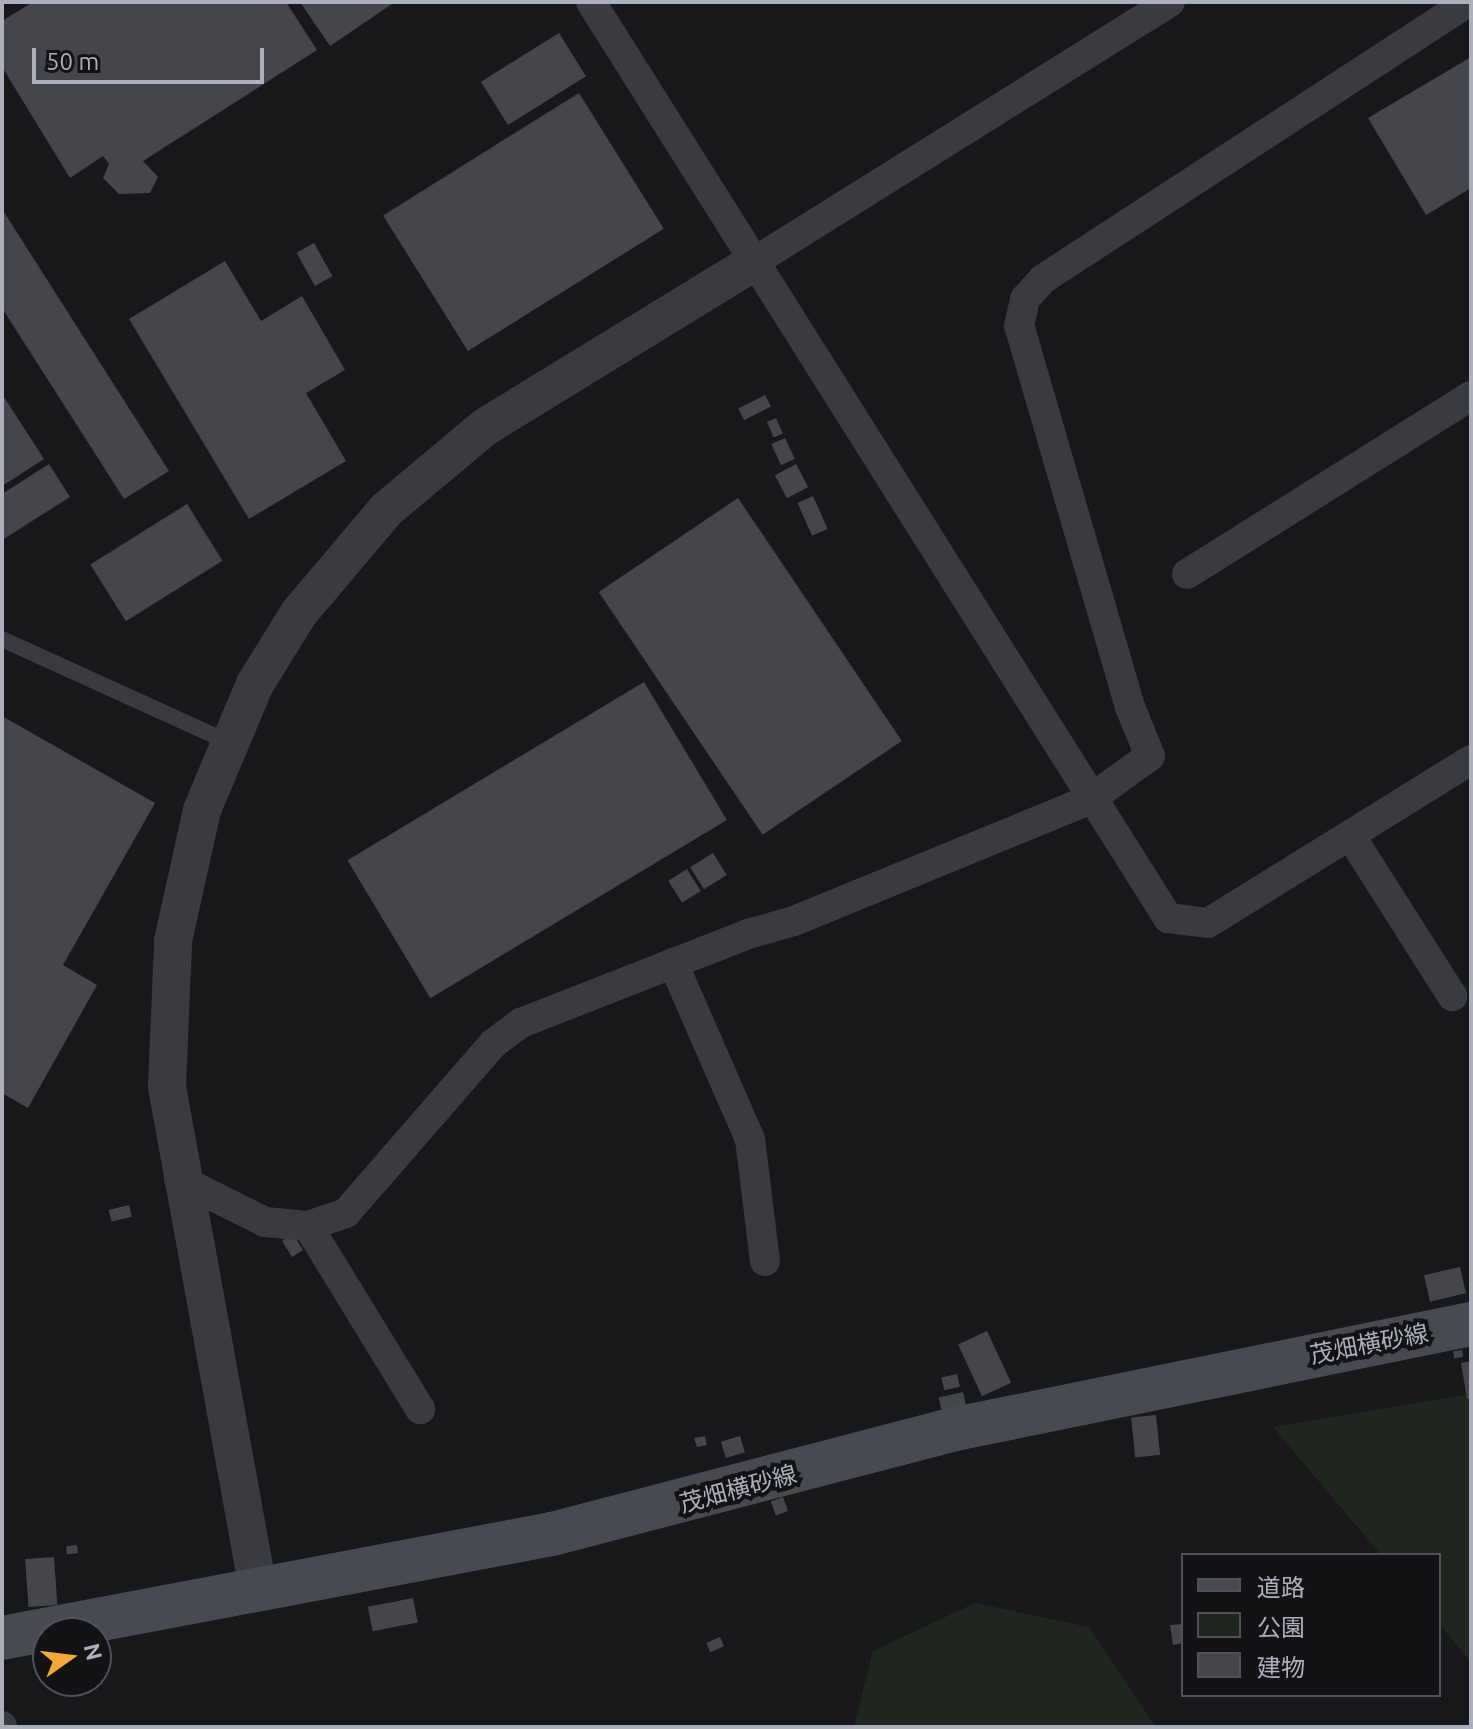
<!DOCTYPE html>
<meta charset="utf-8">
<style>
body{margin:0}
#map{position:relative;width:1473px;height:1729px;overflow:hidden;background:#18181b;font-family:Ubuntu,"Noto Sans JP",sans-serif}
div>[style]{position:absolute}
[style*='--x']{left:calc(var(--x)*1px);top:calc(var(--y)*1px);width:calc(var(--w)*1px);rotate:calc(var(--a)*1deg)}
.green>*{inset:0;background:#1e261f}
.building>*{inset:0;background:#45464b;transform-origin:0 0}
.service>*{height:16px;margin:-8px;padding:0 8px;transform-origin:8px;border-radius:8px;background:#393b40}
.minor>*{height:30px;margin:-15px;padding:0 15px;transform-origin:15px;border-radius:15px;background:#393b40}
.tertiary>*{height:38px;margin:-19px;padding:0 19px;transform-origin:19px;border-radius:19px;background:#393b40}
.secondary>*{height:44px;margin:-22px;padding:0 22px;transform-origin:22px;border-radius:22px;background:#474a50}
span{translate:-50% -50%;white-space:nowrap;text-align:center;line-height:1.15;-webkit-text-stroke:8px #131316;paint-order:stroke}
.street-label{font-size:24px;color:#abb0ba}
.frame{position:absolute;inset:0;border:4px solid #abb0ba;pointer-events:none}
.legend{position:absolute;left:1181px;top:1553px;width:260px;height:144px;box-sizing:border-box;background:#131316;border:2px solid #505258;margin:0;padding:10px 14px;list-style:none;font-size:24px;color:#abb0ba}
.legend li{display:flex;align-items:center;gap:16px;height:40px}
.legend b{width:40px;border:2px solid #505258}
.north{position:absolute;left:32px;top:1617px;width:80px;height:80px;box-sizing:border-box;background:#131316;border:2px solid #505258;border-radius:50%;rotate:76deg;font-size:22px;font-weight:700;line-height:32px;text-align:center;color:#abb0ba}
.north::after{content:'';display:block;margin:auto;width:28px;height:36px;background:#f3a838;clip-path:polygon(50% 0,100% 100%,50% 72%,0 100%)}
.scale{position:absolute;left:32px;top:48px;width:232px;height:36px;box-sizing:border-box;border:4px solid #abb0ba;border-top:0;padding-left:10px;font-size:24px;line-height:28px;white-space:nowrap;color:#abb0ba;-webkit-text-stroke:6px #131316;paint-order:stroke}
</style>
<div id="map">
<div class="green">
<i style="clip-path:polygon(1471px 1394px,1471px 1662px,1439px 1624px,1439px 1555px,1381px 1555px,1273px 1427px)"></i>
<i style="clip-path:polygon(975px 1603px,1089px 1627px,1156px 1727px,854px 1727px,873px 1651px)"></i>
</div>
<div class="building">
<i style="clip-path:polygon(33px 2px,286px 2px,317px 50px,143px 161px,158px 177px,150px 193px,119px 194px,103px 178px,109px 164px,103px 156px,70px 178px,2px 67px,2px 21px)"></i>
<i style="clip-path:polygon(300px 2px,395px 2px,330px 46px)"></i>
<i style="left:559px;top:33px;width:51px;height:92px;rotate:58deg"></i>
<i style="clip-path:polygon(1471px 57px,1471px 188px,1426px 215px,1368px 118px)"></i>
<i style="left:579px;top:93px;width:160px;height:231px;rotate:58deg"></i>
<i style="clip-path:polygon(2px 209px,169px 471px,124px 499px,2px 308px)"></i>
<i style="left:314px;top:243px;width:38px;height:20px;rotate:61deg"></i>
<i style="clip-path:polygon(225px 261px,261px 321px,302px 296px,345px 370px,306px 393px,346px 461px,249px 519px,129px 319px)"></i>
<i style="clip-path:polygon(2px 394px,44px 459px,2px 486px)"></i>
<i style="left:765px;top:395px;width:13px;height:30px;rotate:63deg"></i>
<i style="left:776px;top:418px;width:17px;height:10px;rotate:66deg"></i>
<i style="left:785px;top:438px;width:23px;height:15px;rotate:65deg"></i>
<i style="clip-path:polygon(49px 464px,70px 497px,2px 540px,2px 494px)"></i>
<i style="left:796px;top:464px;width:26px;height:24px;rotate:62deg"></i>
<i style="left:813px;top:496px;width:36px;height:17px;rotate:66deg"></i>
<i style="left:738px;top:498px;width:293px;height:168px;rotate:56deg"></i>
<i style="left:187px;top:504px;width:67px;height:114px;rotate:58deg"></i>
<i style="left:644px;top:682px;width:161px;height:346px;rotate:59deg"></i>
<i style="clip-path:polygon(2px 716px,155px 803px,63px 965px,97px 985px,28px 1108px,2px 1093px)"></i>
<i style="left:713px;top:853px;width:26px;height:27px;rotate:58deg"></i>
<i style="left:687px;top:869px;width:26px;height:22px;rotate:58deg"></i>
<i style="left:129px;top:1205px;width:12px;height:21px;rotate:76deg"></i>
<i style="left:293px;top:1234px;width:19px;height:13px;rotate:58deg"></i>
<i style="left:1460px;top:1267px;width:27px;height:37px;rotate:77deg"></i>
<i style="left:987px;top:1331px;width:57px;height:32px;rotate:65deg"></i>
<i style="left:1462px;top:1350px;width:7px;height:9px;rotate:82deg"></i>
<i style="clip-path:polygon(1471px 1361px,1471px 1398px,1467px 1399px,1461px 1363px)"></i>
<i style="left:957px;top:1374px;width:13px;height:16px;rotate:77deg"></i>
<i style="left:963px;top:1392px;width:13px;height:25px;rotate:77deg"></i>
<i style="left:1156px;top:1415px;width:40px;height:25px;rotate:84deg"></i>
<i style="clip-path:polygon(705px 1436px,707px 1445px,697px 1447px,694px 1438px)"></i>
<i style="left:740px;top:1436px;width:17px;height:20px;rotate:73deg"></i>
<i style="left:783px;top:1497px;width:15px;height:13px;rotate:70deg"></i>
<i style="left:77px;top:1545px;width:8px;height:11px;rotate:83deg"></i>
<i style="left:54px;top:1557px;width:48px;height:29px;rotate:86deg"></i>
<i style="left:413px;top:1598px;width:25px;height:46px;rotate:79deg"></i>
<i style="clip-path:polygon(1183px 1624px,1183px 1643px,1173px 1645px,1170px 1625px)"></i>
<i style="left:720px;top:1637px;width:10px;height:15px;rotate:66deg"></i>
</div>
<div class="service">
<i style="--x:2;--y:639;--w:248;--a:24.5"></i>
</div>
<div class="minor">
<i style="--x:591;--y:2;--w:1083;--a:57.79"></i>
<i style="--x:1168;--y:918;--w:40;--a:7.1"></i>
<i style="--x:1208;--y:923;--w:309;--a:-31.8"></i>
<i style="--x:757;--y:260;--w:487;--a:-32"></i>
<i style="--x:1187;--y:574;--w:335;--a:-32.1"></i>
<i style="--x:1350;--y:835;--w:191;--a:57.6"></i>
<i style="--x:673;--y:963;--w:192;--a:66.4"></i>
<i style="--x:750;--y:1139;--w:123;--a:83"></i>
<i style="--x:179;--y:1179;--w:96;--a:26.6"></i>
<i style="--x:265;--y:1222;--w:43;--a:5.3"></i>
<i style="--x:308;--y:1226;--w:40;--a:-18.9"></i>
<i style="--x:346;--y:1213;--w:225;--a:-49"></i>
<i style="--x:494;--y:1043;--w:34;--a:-37"></i>
<i style="--x:521;--y:1023;--w:244;--a:-21.4"></i>
<i style="--x:748;--y:934;--w:48;--a:-15.8"></i>
<i style="--x:794;--y:921;--w:319;--a:-22.3"></i>
<i style="--x:1089;--y:800;--w:75;--a:-35.8"></i>
<i style="--x:1150;--y:756;--w:53;--a:-112.2"></i>
<i style="--x:1130;--y:707;--w:397;--a:-106.2"></i>
<i style="--x:1019;--y:326;--w:28;--a:-77"></i>
<i style="--x:1025;--y:299;--w:27;--a:-48"></i>
<i style="--x:1043;--y:279;--w:507;--a:-33.09"></i>
<i style="--x:308;--y:1226;--w:215;--a:58.5"></i>
<i style="--x:2;--y:1726;--w:1;--a:90"></i>
</div>
<div class="tertiary">
<i style="--x:258;--y:1589;--w:510;--a:-100.27"></i>
<i style="--x:167;--y:1087;--w:146;--a:-87.6"></i>
<i style="--x:173;--y:941;--w:134;--a:-77.5"></i>
<i style="--x:202;--y:810;--w:137;--a:-67.2"></i>
<i style="--x:255;--y:684;--w:84;--a:-58.2"></i>
<i style="--x:299;--y:613;--w:136;--a:-49.8"></i>
<i style="--x:387;--y:509;--w:128;--a:-39.9"></i>
<i style="--x:485;--y:427;--w:319;--a:-31.5"></i>
</div>
<div class="secondary">
<i style="--x:2;--y:1638;--w:560;--a:-10.71"></i>
<i style="--x:552;--y:1534;--w:416;--a:-14.6"></i>
<i style="--x:955;--y:1429;--w:527;--a:-11.5"></i>
</div>
<div class="street-label">
<span style="left:1369px;top:1344px;rotate:-11deg">茂畑横砂線</span>
<span style="left:738px;top:1489px;rotate:-15deg">茂畑横砂線</span>
</div>
<div class="frame"></div>
<ul class="legend">
<li><b style="height:10px;background:#474a50"></b>道路</li>
<li><b style="height:22px;background:#1e261f"></b>公園</li>
<li><b style="height:22px;background:#45464b"></b>建物</li>
</ul>
<div class="north">N</div>
<div class="scale">50 m</div>
</div>
